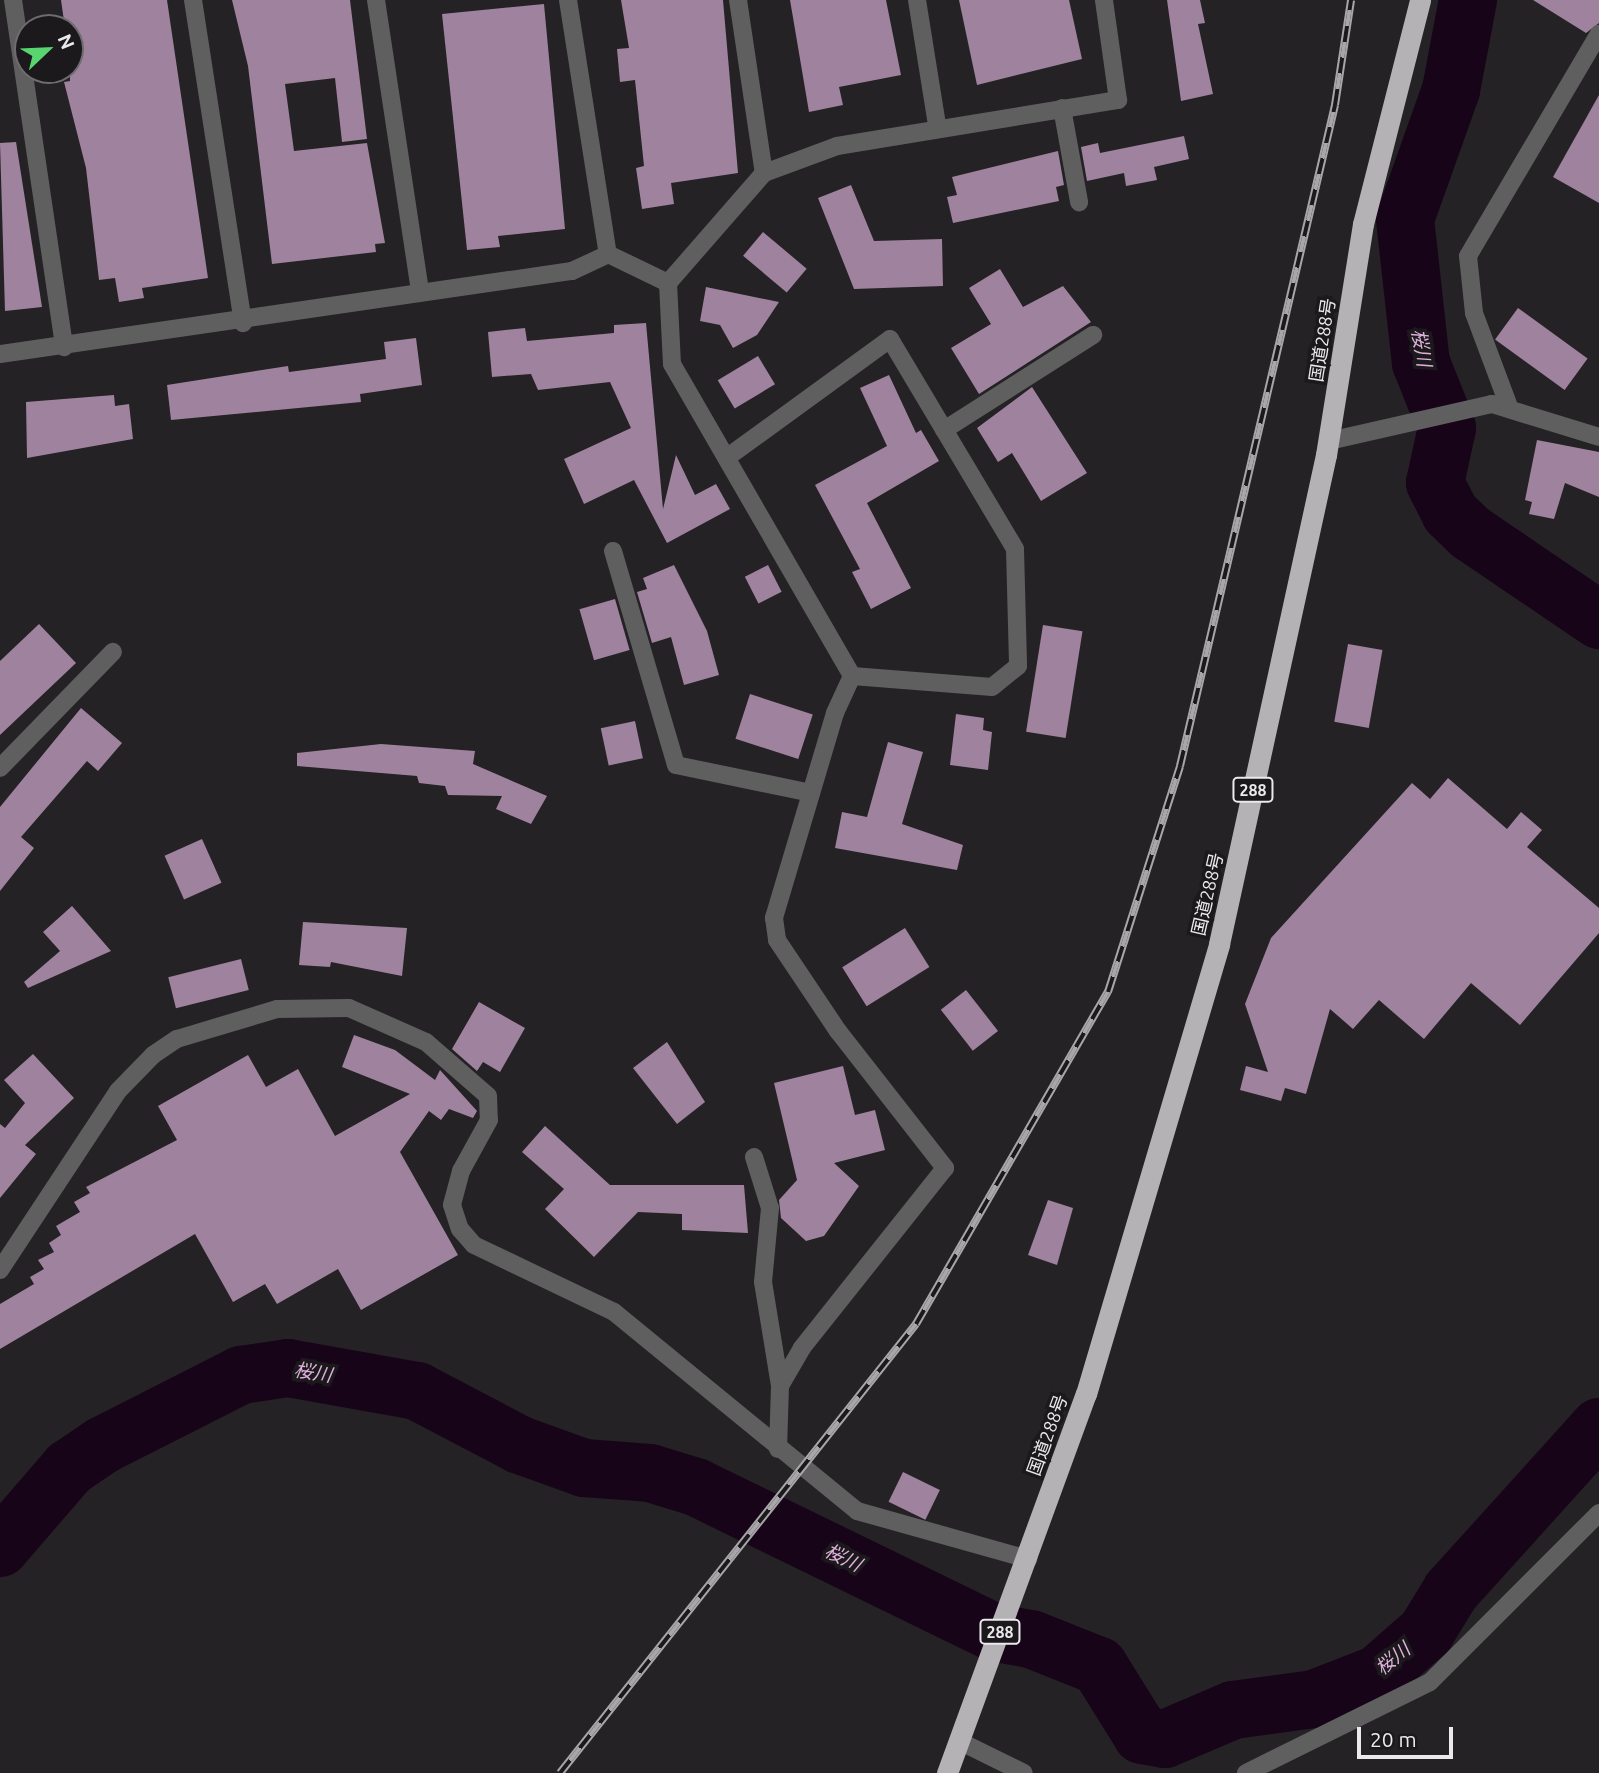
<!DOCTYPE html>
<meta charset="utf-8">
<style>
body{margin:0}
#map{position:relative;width:1599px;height:1773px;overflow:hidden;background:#242224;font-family:Ubuntu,"Noto Sans JP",sans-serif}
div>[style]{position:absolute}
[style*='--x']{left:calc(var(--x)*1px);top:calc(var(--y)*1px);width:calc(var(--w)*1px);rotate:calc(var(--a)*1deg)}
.river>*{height:58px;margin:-29px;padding:0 29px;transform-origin:29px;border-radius:29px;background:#180419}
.building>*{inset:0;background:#9f829e;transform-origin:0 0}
.minor>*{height:18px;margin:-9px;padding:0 9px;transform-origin:9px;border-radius:9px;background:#605f60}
.highway>*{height:21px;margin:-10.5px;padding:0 10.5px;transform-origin:10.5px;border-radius:10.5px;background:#b4b2b4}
.rail>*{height:8px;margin-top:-4px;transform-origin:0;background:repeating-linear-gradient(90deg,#1b191b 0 16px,#a8a6a8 0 32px);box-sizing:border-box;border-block:2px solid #a8a6a8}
span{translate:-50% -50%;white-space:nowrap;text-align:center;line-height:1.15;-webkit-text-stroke:7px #1b191b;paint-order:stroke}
.shield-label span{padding:2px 5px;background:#1b191b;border:2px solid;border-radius:5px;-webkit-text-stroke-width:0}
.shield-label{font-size:16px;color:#ebe9eb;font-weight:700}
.street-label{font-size:18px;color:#ebe9eb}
.water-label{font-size:19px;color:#e0b0de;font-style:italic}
.north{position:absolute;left:14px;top:14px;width:70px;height:70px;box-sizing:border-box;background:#1b191b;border:2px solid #6e6c6e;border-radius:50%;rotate:67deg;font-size:19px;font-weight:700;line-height:28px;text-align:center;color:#ebe9eb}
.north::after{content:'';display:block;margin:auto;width:24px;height:32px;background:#59d56f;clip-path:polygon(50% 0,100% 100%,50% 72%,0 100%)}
.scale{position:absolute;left:1357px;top:1727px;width:96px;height:32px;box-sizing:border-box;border:4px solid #ebe9eb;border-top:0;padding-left:9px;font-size:21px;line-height:24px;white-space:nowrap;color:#ebe9eb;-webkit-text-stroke:5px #1b191b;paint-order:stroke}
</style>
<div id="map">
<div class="river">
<i style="--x:1468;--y:0;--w:92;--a:100.7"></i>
<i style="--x:1451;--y:90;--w:137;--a:109.6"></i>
<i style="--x:1405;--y:219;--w:145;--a:83.7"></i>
<i style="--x:1421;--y:363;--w:70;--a:68.2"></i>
<i style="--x:1447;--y:428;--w:56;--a:102.3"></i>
<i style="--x:1435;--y:483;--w:34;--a:63"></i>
<i style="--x:1450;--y:513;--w:29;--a:44"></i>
<i style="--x:1471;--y:533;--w:155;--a:34.2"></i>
<i style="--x:0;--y:1548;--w:106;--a:-49.2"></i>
<i style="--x:69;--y:1468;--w:41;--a:-34.1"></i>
<i style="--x:103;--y:1445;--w:155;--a:-26.9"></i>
<i style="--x:241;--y:1375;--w:48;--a:-8.5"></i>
<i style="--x:288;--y:1368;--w:131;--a:10.1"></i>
<i style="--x:417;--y:1391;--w:116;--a:27.7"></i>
<i style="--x:520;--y:1445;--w:68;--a:19.8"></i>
<i style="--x:584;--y:1468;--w:66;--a:4.3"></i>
<i style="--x:650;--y:1473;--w:48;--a:16.9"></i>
<i style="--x:696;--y:1487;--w:334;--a:26"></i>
<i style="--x:996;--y:1633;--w:36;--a:10"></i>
<i style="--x:1031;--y:1639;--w:73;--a:21.7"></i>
<i style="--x:1099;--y:1666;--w:81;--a:58.1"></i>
<i style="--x:1142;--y:1735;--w:23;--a:10"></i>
<i style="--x:1165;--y:1739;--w:74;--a:-23.1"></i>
<i style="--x:1233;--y:1710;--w:82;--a:-7.7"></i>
<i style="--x:1314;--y:1699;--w:69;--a:-21.3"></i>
<i style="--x:1378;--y:1674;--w:64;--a:-41.2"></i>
<i style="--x:1426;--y:1632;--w:48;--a:-58.6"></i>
<i style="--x:1451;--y:1591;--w:221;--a:-47.9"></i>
</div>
<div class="building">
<i style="clip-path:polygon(61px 0,167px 0,208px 278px,142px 288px,144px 298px,119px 302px,115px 278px,99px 280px,86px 168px,64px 82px,70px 81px,70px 28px,65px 28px)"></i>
<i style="clip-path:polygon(232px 0,350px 0,367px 139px,342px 142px,335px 78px,285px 84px,294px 151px,367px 143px,385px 243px,375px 244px,376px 252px,272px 264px,248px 66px)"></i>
<i style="clip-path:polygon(621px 0,723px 0,738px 173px,671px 183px,674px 204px,642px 209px,636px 168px,644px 166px,635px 80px,620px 82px,617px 49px,629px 48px)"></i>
<i style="clip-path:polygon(790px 0,886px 0,901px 75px,839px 87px,843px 105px,809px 112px)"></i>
<i style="clip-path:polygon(959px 0,1069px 0,1082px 59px,977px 85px)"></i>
<i style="clip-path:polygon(1167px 0,1200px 0,1205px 23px,1198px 24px,1213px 94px,1181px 101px)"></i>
<i style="clip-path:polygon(1533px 0,1599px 0,1599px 23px,1586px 33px)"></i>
<i style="clip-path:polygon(544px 4px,565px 229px,498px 236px,500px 247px,467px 250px,442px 14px)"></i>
<i style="clip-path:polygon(1599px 95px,1599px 203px,1553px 177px)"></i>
<i style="clip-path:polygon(1184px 136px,1189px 159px,1154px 167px,1157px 180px,1126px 186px,1124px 173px,1087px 181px,1081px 147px,1098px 143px,1100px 153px)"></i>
<i style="clip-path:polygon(16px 142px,42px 307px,5px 311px,0 143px)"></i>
<i style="clip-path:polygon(1058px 151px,1064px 185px,1056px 187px,1059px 201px,953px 223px,947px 197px,957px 195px,952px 177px)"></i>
<i style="clip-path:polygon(851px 185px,874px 241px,942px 239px,943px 286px,854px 289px,818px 198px)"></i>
<i style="left:763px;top:232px;width:57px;height:31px;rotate:40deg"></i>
<i style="clip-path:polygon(1000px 269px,1023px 307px,1063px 286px,1091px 322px,979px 394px,951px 348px,991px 324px,969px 288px)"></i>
<i style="clip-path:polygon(706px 287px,779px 302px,757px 335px,733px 348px,720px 325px,700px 321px)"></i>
<i style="left:1518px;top:308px;width:86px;height:39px;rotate:36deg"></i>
<i style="clip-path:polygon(646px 323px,663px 509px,676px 455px,695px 495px,716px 484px,730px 509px,667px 543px,634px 480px,584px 504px,564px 459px,631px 428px,610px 382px,538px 390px,531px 374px,492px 377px,488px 332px,525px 328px,527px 341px,614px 333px,614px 325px)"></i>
<i style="clip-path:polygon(416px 338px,422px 385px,360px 394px,361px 402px,171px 420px,167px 385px,288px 366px,289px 372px,386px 359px,384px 342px)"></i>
<i style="left:758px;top:356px;width:33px;height:47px;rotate:59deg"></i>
<i style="clip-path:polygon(889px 375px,916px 433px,921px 430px,939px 461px,867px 503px,911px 588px,871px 609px,852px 572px,860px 569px,815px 485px,887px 446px,860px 388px)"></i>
<i style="clip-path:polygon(1032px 387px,1087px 473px,1041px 501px,1012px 453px,998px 462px,977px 428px)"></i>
<i style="clip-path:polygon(114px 395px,115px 406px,129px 404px,133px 439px,27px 458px,26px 402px)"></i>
<i style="clip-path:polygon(1537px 440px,1599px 452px,1599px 497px,1565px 483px,1554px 519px,1529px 514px,1532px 502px,1525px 500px)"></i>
<i style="clip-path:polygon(674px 565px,707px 631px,719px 675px,684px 685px,671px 637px,652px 643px,637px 592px,647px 589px,643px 578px)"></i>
<i style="left:768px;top:565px;width:30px;height:26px;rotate:63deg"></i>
<i style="left:615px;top:599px;width:53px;height:37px;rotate:74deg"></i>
<i style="clip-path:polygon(39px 624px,76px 663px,0 735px,0 661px)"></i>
<i style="left:1043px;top:625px;width:40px;height:108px;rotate:9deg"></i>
<i style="left:1348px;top:644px;width:35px;height:79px;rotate:10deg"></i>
<i style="left:750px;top:694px;width:66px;height:47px;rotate:18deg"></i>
<i style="clip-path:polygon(81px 708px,122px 743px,98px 771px,87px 761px,21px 837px,34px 848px,0 891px,0 807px)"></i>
<i style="clip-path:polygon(956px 714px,984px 718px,983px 730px,992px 732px,988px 770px,950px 765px)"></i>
<i style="left:635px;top:721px;width:38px;height:35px;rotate:78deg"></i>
<i style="clip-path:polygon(888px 742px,923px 752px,902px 824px,963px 845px,957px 870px,835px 848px,842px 812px,867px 817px)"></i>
<i style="clip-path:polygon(381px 744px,475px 751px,473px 764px,547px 796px,531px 824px,496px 809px,502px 796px,448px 795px,445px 786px,419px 783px,417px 776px,297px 766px,297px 753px)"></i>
<i style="clip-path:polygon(1448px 778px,1507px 829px,1521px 812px,1542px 830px,1527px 847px,1599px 908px,1599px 933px,1520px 1025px,1471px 983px,1424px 1039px,1379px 1000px,1353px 1029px,1330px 1009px,1306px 1094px,1285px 1088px,1281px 1101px,1240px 1090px,1246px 1066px,1268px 1072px,1245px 1004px,1271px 938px,1412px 783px,1430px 799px)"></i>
<i style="left:202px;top:839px;width:48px;height:41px;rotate:66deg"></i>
<i style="clip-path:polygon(72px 906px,111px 951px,28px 988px,24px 982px,60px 951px,43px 932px)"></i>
<i style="clip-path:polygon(303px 922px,407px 928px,402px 976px,331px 962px,330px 967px,299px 965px)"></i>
<i style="left:905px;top:928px;width:46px;height:74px;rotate:58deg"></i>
<i style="left:241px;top:959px;width:32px;height:75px;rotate:76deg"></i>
<i style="left:966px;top:990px;width:52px;height:32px;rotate:52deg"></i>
<i style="clip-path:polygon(479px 1002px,525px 1028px,500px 1072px,483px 1062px,477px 1071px,452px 1049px)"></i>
<i style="clip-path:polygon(354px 1035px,395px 1050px,435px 1080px,440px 1070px,477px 1111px,473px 1118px,449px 1109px,441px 1120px,429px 1111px,400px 1152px,458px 1255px,361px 1310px,338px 1269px,277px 1304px,265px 1284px,233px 1302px,195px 1234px,0 1349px,0 1304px,34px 1284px,30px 1277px,44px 1269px,38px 1260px,54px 1252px,49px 1243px,61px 1235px,56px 1226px,80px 1212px,74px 1202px,90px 1193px,86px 1187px,177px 1140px,158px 1106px,248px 1055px,266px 1087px,298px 1069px,335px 1136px,410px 1094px,342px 1067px)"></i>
<i style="clip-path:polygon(667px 1042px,705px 1102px,677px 1124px,633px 1068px)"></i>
<i style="clip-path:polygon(33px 1054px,74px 1098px,25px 1145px,36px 1154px,0 1198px,0 1124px,5px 1128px,25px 1103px,4px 1080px)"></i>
<i style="clip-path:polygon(843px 1066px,855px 1115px,875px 1110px,885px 1150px,834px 1163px,859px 1186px,824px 1236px,806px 1241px,781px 1218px,779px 1200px,797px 1180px,774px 1083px)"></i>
<i style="clip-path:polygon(545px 1126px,610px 1185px,744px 1185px,748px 1233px,682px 1230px,682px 1214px,638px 1212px,594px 1257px,545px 1209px,564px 1189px,522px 1152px)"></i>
<i style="clip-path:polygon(1048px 1200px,1073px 1208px,1057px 1265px,1028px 1255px)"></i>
<i style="left:903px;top:1472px;width:41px;height:33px;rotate:26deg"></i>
</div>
<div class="minor">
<i style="--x:13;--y:0;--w:351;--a:81.6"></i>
<i style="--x:193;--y:0;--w:327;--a:81.2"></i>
<i style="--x:376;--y:0;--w:295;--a:81.4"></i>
<i style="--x:568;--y:0;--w:257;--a:81.1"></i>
<i style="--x:738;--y:0;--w:175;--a:81.5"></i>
<i style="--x:917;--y:0;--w:127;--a:80.9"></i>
<i style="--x:1062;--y:108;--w:96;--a:79.7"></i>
<i style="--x:668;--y:283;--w:81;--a:87.2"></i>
<i style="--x:672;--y:364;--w:360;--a:60"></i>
<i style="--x:852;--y:676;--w:41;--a:114.7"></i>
<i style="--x:835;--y:713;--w:214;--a:106.6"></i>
<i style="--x:774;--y:918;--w:22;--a:82"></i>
<i style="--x:777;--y:940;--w:110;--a:56.2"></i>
<i style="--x:838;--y:1031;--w:174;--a:52"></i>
<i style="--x:945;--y:1168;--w:230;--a:128.5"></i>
<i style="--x:802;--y:1348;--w:44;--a:120.1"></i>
<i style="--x:780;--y:1386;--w:63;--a:91.8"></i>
<i style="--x:0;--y:354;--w:578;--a:-8.26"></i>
<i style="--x:572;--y:271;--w:40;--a:-25"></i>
<i style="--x:608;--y:254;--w:67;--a:25.8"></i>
<i style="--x:668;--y:283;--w:146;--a:-48.9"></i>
<i style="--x:764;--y:173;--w:78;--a:-20.3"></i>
<i style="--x:837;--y:146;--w:285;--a:-9.3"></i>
<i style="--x:1118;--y:100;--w:101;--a:-98"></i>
<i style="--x:1508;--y:404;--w:97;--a:-110.5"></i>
<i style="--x:1474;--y:313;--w:57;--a:-96"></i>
<i style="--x:1468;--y:256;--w:258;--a:-59.5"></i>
<i style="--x:944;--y:430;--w:177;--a:-32.5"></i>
<i style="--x:1329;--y:441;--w:167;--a:-12.8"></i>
<i style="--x:1492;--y:404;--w:112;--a:17.1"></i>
<i style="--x:729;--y:456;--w:199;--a:-36"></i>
<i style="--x:890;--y:339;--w:244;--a:59.2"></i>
<i style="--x:1015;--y:549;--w:117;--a:88.5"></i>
<i style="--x:1018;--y:666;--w:33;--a:141"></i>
<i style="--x:992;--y:687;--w:140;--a:-175.5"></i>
<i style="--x:613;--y:551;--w:223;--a:73.6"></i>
<i style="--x:676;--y:765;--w:138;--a:11.7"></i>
<i style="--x:0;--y:768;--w:162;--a:-45.8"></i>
<i style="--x:754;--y:1157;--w:53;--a:72.6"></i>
<i style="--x:770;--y:1208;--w:74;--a:95.4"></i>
<i style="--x:763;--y:1282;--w:105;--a:80.7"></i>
<i style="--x:0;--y:1270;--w:214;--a:-56.6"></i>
<i style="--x:118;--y:1091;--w:50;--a:-45.8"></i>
<i style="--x:153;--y:1055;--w:29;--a:-34"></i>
<i style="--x:177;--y:1039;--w:104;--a:-16.7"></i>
<i style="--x:277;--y:1009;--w:72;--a:-0.8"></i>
<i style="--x:349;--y:1008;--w:84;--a:23.8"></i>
<i style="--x:426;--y:1042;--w:82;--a:41.1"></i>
<i style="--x:488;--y:1096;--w:24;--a:88"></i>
<i style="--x:489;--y:1120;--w:58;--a:118.8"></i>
<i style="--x:461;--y:1171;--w:35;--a:105"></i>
<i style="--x:452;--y:1205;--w:25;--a:72"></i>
<i style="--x:460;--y:1229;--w:21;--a:49"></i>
<i style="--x:474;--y:1245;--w:155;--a:25.6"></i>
<i style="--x:614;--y:1312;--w:314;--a:39.3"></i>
<i style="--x:857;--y:1511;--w:178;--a:15.7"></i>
<i style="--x:959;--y:1741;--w:72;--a:26.2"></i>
<i style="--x:1246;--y:1773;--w:205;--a:-26.3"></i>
<i style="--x:1430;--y:1682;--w:239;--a:-45"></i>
</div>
<div class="highway">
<i style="--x:947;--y:1773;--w:404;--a:-69.9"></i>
<i style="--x:1086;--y:1394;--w:469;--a:-73.5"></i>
<i style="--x:1219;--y:944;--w:501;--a:-77.66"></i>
<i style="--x:1326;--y:455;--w:234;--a:-80.9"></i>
<i style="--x:1363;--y:224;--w:231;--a:-75.7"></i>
</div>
<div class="rail">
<i style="--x:560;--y:1773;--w:573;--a:-51.59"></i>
<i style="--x:916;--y:1324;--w:384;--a:-60"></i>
<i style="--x:1108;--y:992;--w:237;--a:-72.3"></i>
<i style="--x:1180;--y:766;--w:679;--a:-76.8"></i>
<i style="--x:1335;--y:105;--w:106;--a:-81.3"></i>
</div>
<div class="shield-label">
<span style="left:1253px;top:790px">288</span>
<span style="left:1000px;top:1632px">288</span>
</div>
<div class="street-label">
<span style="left:1322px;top:340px;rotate:-81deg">国道288号</span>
<span style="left:1207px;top:894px;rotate:-77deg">国道288号</span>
<span style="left:1047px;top:1435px;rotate:-70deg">国道288号</span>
</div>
<div class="water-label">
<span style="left:1421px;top:348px;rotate:80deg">桜川</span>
<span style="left:313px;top:1373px;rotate:9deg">桜川</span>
<span style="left:843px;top:1558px;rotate:26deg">桜川</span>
<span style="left:1393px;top:1659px;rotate:-39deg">桜川</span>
</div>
<div class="north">N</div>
<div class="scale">20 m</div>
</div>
